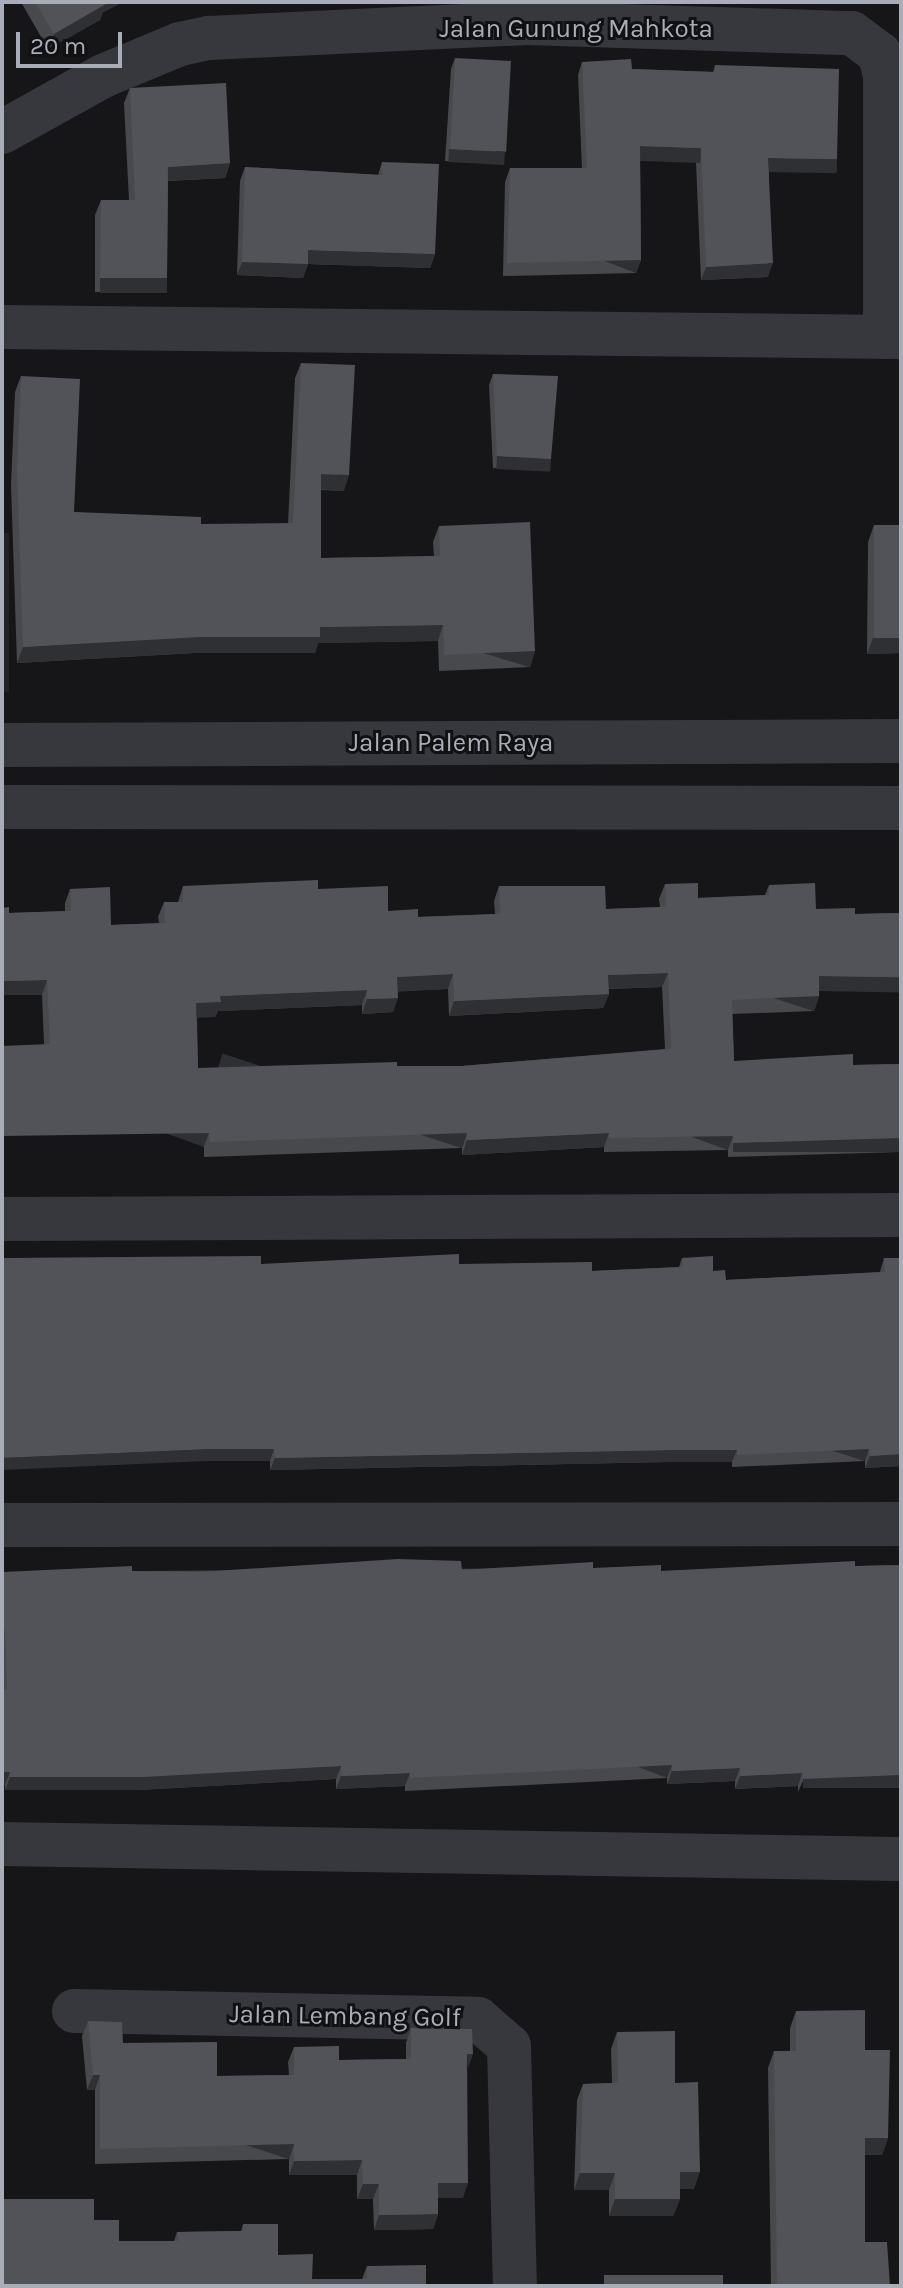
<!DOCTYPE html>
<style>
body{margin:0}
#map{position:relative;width:903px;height:2288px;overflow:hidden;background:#161618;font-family:Karla,sans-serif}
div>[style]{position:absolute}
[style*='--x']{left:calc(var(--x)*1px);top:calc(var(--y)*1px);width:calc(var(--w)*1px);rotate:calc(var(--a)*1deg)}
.built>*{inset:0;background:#222225;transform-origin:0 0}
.minor>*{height:44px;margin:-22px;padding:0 22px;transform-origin:22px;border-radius:22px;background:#37383d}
.wall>*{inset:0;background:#47494d}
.shaded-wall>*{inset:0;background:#2f3033;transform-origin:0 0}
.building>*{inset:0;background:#525359;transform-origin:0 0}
span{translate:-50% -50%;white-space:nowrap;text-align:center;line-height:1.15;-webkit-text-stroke:6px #111113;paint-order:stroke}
.street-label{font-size:26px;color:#a8adb8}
.frame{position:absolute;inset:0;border:4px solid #a8adb8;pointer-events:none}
.scale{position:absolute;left:16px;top:32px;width:106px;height:36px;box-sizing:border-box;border:4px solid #a8adb8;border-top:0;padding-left:10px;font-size:24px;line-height:28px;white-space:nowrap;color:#a8adb8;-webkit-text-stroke:6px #111113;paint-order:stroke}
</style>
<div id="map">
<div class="built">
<i style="left:2px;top:533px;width:7px;height:159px"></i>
</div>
<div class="minor">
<i style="--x:2;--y:132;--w:115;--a:-29"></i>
<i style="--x:103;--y:76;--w:83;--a:-22.6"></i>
<i style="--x:180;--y:44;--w:30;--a:-12"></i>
<i style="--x:209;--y:38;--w:318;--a:-2.7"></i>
<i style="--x:527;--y:23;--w:325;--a:1.8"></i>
<i style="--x:852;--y:33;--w:35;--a:37"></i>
<i style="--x:880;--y:54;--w:22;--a:77"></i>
<i style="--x:885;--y:75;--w:262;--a:90"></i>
<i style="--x:2;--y:327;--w:899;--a:0.64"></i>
<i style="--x:2;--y:745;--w:899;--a:-0.25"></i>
<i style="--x:2;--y:807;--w:899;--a:0.06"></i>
<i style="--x:2;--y:1219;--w:899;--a:-0.25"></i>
<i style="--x:2;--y:1525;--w:899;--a:-0.06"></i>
<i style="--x:2;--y:1844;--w:899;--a:0.96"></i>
<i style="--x:74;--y:2011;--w:404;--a:1.1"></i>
<i style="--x:478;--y:2019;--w:41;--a:41.1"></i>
<i style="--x:509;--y:2046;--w:240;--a:88.6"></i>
</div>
<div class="wall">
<i style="clip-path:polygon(21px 2px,123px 2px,103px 12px,100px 20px,48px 49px)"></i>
<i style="clip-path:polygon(455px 58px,501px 164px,445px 161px,451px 69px)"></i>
<i style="clip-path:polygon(582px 62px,632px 69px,713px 72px,715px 65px,837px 159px,833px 172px,769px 171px,768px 277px,701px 280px,696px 162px,640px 160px,641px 260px,636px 273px,503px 276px,505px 182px,510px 168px,582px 168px,578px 75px)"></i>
<i style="clip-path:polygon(130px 88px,230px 163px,225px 178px,168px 181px,167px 278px,162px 292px,95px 292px,95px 215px,101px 200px,129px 200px,124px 103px)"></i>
<i style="clip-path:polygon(382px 162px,435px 254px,430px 268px,308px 264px,303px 278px,237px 275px,240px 181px,245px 167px,378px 175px)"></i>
<i style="clip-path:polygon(301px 363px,344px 491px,321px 490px,321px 558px,434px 556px,433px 542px,439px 526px,535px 651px,530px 667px,439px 671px,438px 641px,318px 643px,315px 653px,194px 653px,17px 663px,11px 485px,15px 392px,21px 376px,74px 512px,201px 524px,288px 524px,295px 378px)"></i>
<i style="clip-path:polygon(493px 374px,551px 459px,547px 471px,493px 468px,489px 385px)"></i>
<i style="clip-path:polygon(901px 513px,901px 653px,867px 654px,868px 542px,874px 525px,900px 525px)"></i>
<i style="clip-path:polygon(evenodd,665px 884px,698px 898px,765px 895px,769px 885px,816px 909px,855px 914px,901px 913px,901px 991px,819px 990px,819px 996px,814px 1011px,732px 1014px,734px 1061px,853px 1065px,901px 1064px,901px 1152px,728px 1157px,728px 1150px,604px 1152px,604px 1147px,462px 1155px,462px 1148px,204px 1157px,204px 1147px,44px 1044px,42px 995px,2px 995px,2px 908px,9px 913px,65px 911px,65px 903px,70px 889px,111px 925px,159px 923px,158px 917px,164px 902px,178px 902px,183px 886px,318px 889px,388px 911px,418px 917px,495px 914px,494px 901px,499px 886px,606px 909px,660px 907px,659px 899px,665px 884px,662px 987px,665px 1049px,462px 1066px,198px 1068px,197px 1017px,215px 1017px,218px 1011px,362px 1005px,362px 1014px,393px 1012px,398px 991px,448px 989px,449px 1016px,603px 1008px,609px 994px,608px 989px,662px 987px)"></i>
<i style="clip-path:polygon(682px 1258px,713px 1271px,726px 1280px,880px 1272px,884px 1258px,901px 1258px,901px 1466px,865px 1468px,865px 1461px,732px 1467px,732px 1462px,667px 1462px,270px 1470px,270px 1461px,207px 1461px,261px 1264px,459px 1264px,592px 1271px,679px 1267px)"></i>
<i style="clip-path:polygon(2px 1565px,3px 1572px,593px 1568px,661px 1571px,901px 1565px,798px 1792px,798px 1786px,735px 1789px,735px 1781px,667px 1784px,667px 1778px,405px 1791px,405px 1786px,336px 1789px,336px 1779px,138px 1790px,5px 1790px,5px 1785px,2px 1785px)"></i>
<i style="clip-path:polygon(796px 2011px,865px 2050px,888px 2138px,882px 2155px,865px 2155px,865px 2242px,890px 2286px,771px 2286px,768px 2068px,774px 2051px,790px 2051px,790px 2028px)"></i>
<i style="clip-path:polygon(88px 2021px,123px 2043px,217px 2076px,289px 2075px,288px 2062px,294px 2047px,339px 2060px,406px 2059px,406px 2043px,411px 2028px,467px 2068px,463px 2198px,438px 2198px,438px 2214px,433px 2229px,374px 2230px,373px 2199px,357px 2199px,357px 2175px,289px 2175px,289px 2159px,95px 2164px,95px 2090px,87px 2090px,82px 2036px)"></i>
<i style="clip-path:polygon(617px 2032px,675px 2083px,694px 2189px,680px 2189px,680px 2199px,673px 2216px,609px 2216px,609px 2190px,574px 2190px,577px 2100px,583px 2084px,612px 2083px,611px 2049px)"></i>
<i style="clip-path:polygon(94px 2220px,119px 2241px,174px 2241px,177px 2232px,241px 2231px,243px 2224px,278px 2255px,312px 2279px,362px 2279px,367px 2266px,426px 2286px,2px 2286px)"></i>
</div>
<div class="shaded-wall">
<i style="clip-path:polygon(102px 2px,123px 2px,103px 12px,100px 20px,48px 49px,54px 34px)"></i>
<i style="left:640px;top:146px;width:61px;height:15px;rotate:2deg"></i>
<i style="left:449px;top:149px;width:56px;height:13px;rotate:3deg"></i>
<i style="left:768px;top:158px;width:69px;height:14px;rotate:1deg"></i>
<i style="clip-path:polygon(230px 163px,225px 178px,163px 181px,168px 167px)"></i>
<i style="clip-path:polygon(308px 250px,435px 254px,430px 268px,308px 264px,303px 278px,237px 275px,242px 262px)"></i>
<i style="left:641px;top:260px;width:14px;height:134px;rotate:111deg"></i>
<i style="clip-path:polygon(773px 263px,768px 277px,701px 280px,706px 267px)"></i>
<i style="left:100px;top:278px;width:67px;height:15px"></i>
<i style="left:497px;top:456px;width:54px;height:13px;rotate:3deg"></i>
<i style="clip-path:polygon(321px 474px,349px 475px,344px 491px,315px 489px)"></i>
<i style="clip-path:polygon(443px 625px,438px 641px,318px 643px,315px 653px,194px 653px,17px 663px,23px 647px,320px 627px)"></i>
<i style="clip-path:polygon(901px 637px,901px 653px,867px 654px,873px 638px)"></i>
<i style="left:535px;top:651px;width:17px;height:91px;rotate:107deg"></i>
<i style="clip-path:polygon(668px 973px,662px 987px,603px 989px,608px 975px)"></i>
<i style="clip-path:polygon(453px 974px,448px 989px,392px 992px,397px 977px)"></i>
<i style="left:819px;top:976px;width:82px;height:15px;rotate:1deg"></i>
<i style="clip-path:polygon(47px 980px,42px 995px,2px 995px,2px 981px)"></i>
<i style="clip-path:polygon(367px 990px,362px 1005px,218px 1011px,215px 1017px,191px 1018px,196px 1003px,220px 996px)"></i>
<i style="clip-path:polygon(609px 994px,603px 1008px,449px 1016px,454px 1001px)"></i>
<i style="left:819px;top:996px;width:16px;height:87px;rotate:108deg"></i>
<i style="clip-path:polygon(398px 998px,393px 1012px,362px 1014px,367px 999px)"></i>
<i style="left:209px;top:1133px;width:15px;height:207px;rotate:110deg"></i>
<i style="left:467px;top:1133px;width:16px;height:257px;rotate:108deg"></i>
<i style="clip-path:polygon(609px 1133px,604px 1147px,462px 1155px,467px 1140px)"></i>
<i style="left:733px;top:1136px;width:15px;height:124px;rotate:110deg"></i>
<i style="left:901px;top:1138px;width:14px;height:168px;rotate:90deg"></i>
<i style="clip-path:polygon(212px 1449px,274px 1449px,270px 1461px,207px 1461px,2px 1470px,2px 1458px)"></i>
<i style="left:869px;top:1449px;width:13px;height:132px;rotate:108deg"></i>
<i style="clip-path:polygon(671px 1450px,737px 1450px,732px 1462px,667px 1462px,270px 1470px,275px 1458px)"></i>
<i style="clip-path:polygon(901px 1454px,901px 1466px,865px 1468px,870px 1456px)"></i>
<i style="left:672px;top:1765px;width:14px;height:262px;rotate:111deg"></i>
<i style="clip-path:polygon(341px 1766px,336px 1779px,138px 1790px,5px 1790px,10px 1777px)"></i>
<i style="clip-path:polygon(740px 1768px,735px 1781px,667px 1784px,672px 1771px)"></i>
<i style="clip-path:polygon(2px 1772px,10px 1772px,5px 1785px,2px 1785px)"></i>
<i style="clip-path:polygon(410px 1773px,405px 1786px,336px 1789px,341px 1776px)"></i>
<i style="clip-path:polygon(802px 1773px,798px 1786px,735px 1789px,740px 1776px)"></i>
<i style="left:901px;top:1775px;width:13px;height:98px;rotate:90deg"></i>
<i style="clip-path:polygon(467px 2054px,473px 2054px,468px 2068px)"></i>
<i style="clip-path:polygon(93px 2075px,100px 2075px,95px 2090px,87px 2090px)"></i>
<i style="clip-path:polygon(865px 2138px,888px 2138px,882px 2155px,859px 2155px)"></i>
<i style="left:294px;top:2144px;width:16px;height:194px;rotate:108deg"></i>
<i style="clip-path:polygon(362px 2160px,357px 2175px,289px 2175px,294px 2161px)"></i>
<i style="clip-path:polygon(680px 2172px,700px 2172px,694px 2189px,673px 2189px)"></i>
<i style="clip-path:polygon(580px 2173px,615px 2173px,609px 2190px,574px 2190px)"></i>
<i style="clip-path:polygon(438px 2183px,468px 2183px,463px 2198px,433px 2198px)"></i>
<i style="clip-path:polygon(363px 2184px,379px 2184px,373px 2199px,357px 2199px)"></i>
<i style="clip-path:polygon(615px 2199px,680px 2199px,673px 2216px,609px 2216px)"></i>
<i style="clip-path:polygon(438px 2214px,433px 2229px,374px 2230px,379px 2215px)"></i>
</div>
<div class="building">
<i style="clip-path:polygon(35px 2px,104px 2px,106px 4px,54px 34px)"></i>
<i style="left:455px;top:58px;width:56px;height:91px;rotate:3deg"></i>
<i style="clip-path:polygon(631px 59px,632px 69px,715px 72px,715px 65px,839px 69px,837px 159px,768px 158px,773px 263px,706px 267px,701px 148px,640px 146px,641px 260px,507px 263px,510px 168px,587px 168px,582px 62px)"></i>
<i style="clip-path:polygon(226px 83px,230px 163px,168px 167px,167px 278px,100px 278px,101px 200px,135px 200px,130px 88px)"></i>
<i style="clip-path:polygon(382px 162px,439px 164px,435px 254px,308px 250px,308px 264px,242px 262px,245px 167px,382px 175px)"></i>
<i style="clip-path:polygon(301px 363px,355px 365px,349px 475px,321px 474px,321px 558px,440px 556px,439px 526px,530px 522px,535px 651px,444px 655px,443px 625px,320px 627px,320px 637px,200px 637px,23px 647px,17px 469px,21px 376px,80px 379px,74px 512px,201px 517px,201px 524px,293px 523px)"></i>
<i style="clip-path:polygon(493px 374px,558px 376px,551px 459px,497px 456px)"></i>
<i style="left:874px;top:525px;width:27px;height:113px"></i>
<i style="clip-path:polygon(evenodd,318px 880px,318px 889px,388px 886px,388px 911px,418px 909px,418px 917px,500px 914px,499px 886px,605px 886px,606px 909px,666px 907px,665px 884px,698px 883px,698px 898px,769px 895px,769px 885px,815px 883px,816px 909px,855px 908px,855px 914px,901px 913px,901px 977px,819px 976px,819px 996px,732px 1000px,734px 1061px,853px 1054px,853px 1065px,901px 1064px,901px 1138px,733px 1143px,733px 1136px,609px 1138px,609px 1133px,467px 1140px,467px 1133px,210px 1142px,209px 1133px,2px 1136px,2px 1046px,50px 1044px,47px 980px,2px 981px,2px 908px,9px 907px,9px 913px,71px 911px,70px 889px,110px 887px,111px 925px,165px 923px,164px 902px,183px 902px,183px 886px,318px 880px,668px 973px,671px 1049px,462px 1066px,397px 1066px,397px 1062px,198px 1068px,196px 1003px,221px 1002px,220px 996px,367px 990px,367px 999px,398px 998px,397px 977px,453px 974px,454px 1001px,609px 994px,608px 975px,668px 973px)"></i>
<i style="clip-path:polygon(459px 1254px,459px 1264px,592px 1262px,592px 1271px,683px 1267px,682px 1258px,713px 1256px,713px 1271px,725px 1270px,726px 1280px,885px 1272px,884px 1258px,901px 1258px,901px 1454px,870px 1456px,869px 1449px,737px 1455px,737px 1450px,671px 1450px,275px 1458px,274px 1449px,212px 1449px,2px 1458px,2px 1258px,261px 1256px,261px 1264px)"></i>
<i style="clip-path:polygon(398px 1559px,461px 1561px,462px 1570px,593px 1562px,593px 1568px,661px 1565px,661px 1571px,855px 1561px,855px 1566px,901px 1565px,901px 1775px,803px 1779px,802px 1773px,740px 1776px,740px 1768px,672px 1771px,672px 1765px,410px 1778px,410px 1773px,341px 1776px,341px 1766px,143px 1777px,10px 1777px,10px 1772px,2px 1772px,2px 1690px,7px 1689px,5px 1630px,2px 1630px,2px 1565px,3px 1572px,132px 1566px,132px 1571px,201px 1572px)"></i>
<i style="clip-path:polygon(865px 2010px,865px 2050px,890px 2050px,888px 2138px,865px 2138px,865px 2242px,887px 2242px,890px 2286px,777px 2286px,774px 2051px,796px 2051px,796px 2011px)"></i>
<i style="clip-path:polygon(88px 2021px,122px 2022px,123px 2043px,217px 2042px,217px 2076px,294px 2075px,294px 2047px,339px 2046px,339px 2060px,411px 2059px,411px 2028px,472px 2029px,473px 2054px,467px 2054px,468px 2183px,438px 2183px,438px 2214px,379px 2215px,379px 2184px,363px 2184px,362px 2160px,294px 2161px,294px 2144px,100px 2149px,100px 2075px,93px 2075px)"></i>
<i style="clip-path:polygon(675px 2031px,675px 2083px,698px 2082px,700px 2172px,680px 2172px,680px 2199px,615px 2199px,615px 2173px,580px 2173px,583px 2084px,618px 2083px,617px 2032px)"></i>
<i style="clip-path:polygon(2px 2199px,94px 2199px,94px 2220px,119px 2220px,119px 2241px,178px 2241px,177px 2232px,243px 2231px,243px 2224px,278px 2224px,278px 2255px,313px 2254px,312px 2279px,367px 2279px,367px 2266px,426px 2265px,426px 2286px,2px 2286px)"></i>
<i style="left:723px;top:2275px;width:11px;height:119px;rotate:90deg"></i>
</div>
<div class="street-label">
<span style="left:576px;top:29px">Jalan Gunung Mahkota</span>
<span style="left:451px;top:743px">Jalan Palem Raya</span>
<span style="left:345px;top:2016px;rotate:1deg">Jalan Lembang Golf</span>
</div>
<div class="frame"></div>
<div class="scale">20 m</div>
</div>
